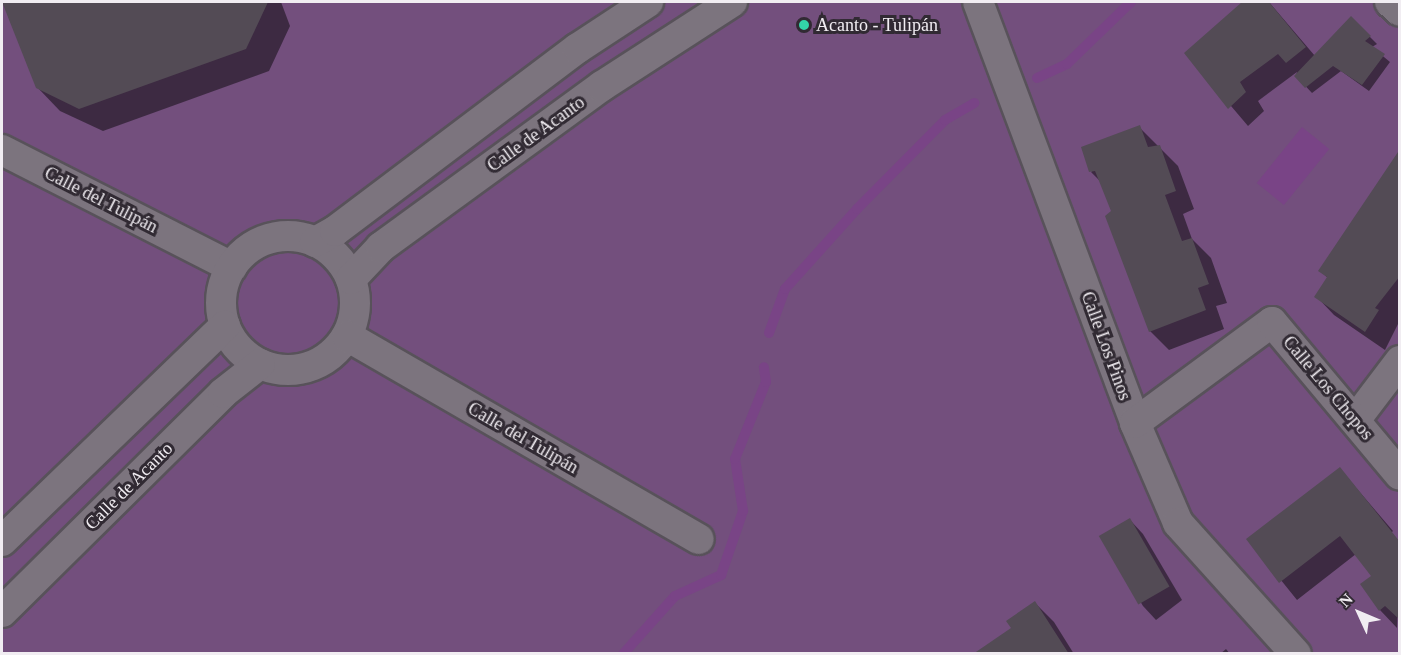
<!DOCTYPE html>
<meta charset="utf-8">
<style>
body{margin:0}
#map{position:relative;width:1401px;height:655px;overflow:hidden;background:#3b343d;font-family:"Times New Roman",serif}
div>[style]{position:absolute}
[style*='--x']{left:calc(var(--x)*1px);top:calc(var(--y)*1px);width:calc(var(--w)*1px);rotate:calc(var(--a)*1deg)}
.green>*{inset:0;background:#734f7d;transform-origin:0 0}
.water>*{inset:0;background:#794486;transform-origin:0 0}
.shadow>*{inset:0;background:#0007}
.stream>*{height:10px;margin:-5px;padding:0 5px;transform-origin:5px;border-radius:5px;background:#794486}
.building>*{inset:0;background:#534b55;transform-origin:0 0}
.roads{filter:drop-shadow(2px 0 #58525a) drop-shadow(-2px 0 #58525a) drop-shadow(0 2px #58525a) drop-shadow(0 -2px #58525a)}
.street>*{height:30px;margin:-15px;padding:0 15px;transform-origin:15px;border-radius:15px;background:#7c747e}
.street>.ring{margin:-15px;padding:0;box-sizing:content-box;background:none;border:30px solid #7c747e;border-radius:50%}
.dots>*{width:16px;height:16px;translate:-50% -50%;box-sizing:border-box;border:3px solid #312a33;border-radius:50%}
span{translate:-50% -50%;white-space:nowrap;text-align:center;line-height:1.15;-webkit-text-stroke:6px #312a33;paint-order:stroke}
.poi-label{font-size:18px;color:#f1edf2}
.left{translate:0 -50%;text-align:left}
.street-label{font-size:18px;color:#f1edf2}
.frame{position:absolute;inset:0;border:3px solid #f1edf2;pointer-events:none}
.north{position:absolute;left:1329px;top:583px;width:60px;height:60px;-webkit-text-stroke:4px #312a33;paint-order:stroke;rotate:314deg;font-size:16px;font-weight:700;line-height:24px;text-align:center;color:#f1edf2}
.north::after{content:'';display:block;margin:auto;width:21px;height:27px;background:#f1edf2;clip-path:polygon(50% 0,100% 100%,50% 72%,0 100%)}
</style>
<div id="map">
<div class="green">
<i style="left:2px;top:2px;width:1397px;height:651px"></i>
</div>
<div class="water">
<i style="left:1302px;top:127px;width:35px;height:72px;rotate:39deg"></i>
</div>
<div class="shadow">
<i style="clip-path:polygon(4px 2px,281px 2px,290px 26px,269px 71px,103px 131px,60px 111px,37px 87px)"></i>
<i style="clip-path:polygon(1252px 2px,1269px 2px,1315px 56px,1351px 18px,1377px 44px,1372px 47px,1390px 62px,1369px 91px,1341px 71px,1312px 93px,1296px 76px,1297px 72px,1258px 101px,1264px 111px,1248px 126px,1186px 53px)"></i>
<i style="clip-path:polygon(1139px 127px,1178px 166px,1194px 209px,1183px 214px,1192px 239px,1211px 258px,1227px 303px,1216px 306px,1224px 329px,1169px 350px,1150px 331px,1112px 212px,1101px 182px,1091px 172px)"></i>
<i style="clip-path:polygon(1400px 152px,1400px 320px,1385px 350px,1334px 315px,1316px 296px,1328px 278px,1320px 271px)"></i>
<i style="clip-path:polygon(1340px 469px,1393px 531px,1389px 535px,1400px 549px,1397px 628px,1380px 610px,1373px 576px,1356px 554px,1297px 600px,1248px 539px)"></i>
<i style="clip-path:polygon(1130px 520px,1143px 534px,1182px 600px,1156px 620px,1143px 606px,1101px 536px)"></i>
<i style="clip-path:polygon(1035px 603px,1054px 622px,1074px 654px,1005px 654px,1013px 628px)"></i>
<i style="clip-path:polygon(1226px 649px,1230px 654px,1220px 654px)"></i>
</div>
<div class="stream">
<i style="--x:1037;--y:78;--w:33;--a:-25"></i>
<i style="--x:1067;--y:64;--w:89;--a:-44.1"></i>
<i style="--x:769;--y:333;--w:47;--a:-70"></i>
<i style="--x:785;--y:289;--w:108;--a:-48"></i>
<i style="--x:857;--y:209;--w:125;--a:-45.3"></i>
<i style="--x:945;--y:120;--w:34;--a:-30"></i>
<i style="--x:623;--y:654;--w:78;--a:-48.1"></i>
<i style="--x:675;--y:596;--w:51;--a:-24.5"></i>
<i style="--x:721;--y:575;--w:68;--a:-71"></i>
<i style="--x:743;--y:511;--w:53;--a:-98.7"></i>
<i style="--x:735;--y:459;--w:83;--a:-68.1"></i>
<i style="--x:766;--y:382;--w:15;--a:-98"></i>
</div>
<div class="building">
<i style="clip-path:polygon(2px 2px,268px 2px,246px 49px,79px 109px,36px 88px)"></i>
<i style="clip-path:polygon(1242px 2px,1269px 2px,1306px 47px,1286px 63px,1278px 54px,1240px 82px,1246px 92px,1228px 109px,1184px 53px)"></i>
<i style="clip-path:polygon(1351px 16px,1371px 36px,1365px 41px,1385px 54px,1362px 85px,1333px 66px,1305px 88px,1294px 76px)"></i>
<i style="clip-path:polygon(1140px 125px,1148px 147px,1160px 145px,1176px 191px,1165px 195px,1182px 241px,1192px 238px,1209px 284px,1198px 288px,1206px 310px,1149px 332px,1105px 216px,1111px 211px,1095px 171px,1089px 172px,1081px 147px)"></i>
<i style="clip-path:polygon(1400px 149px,1400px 276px,1375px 308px,1379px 310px,1365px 332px,1314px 297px,1327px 277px,1318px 271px)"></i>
<i style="clip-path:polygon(1340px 467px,1400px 542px,1400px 620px,1385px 606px,1379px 611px,1360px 584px,1371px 576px,1340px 536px,1279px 583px,1246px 539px)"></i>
<i style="left:1130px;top:518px;width:79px;height:36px;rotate:60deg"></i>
<i style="clip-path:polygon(1035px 601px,1069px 654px,973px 654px,1011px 628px,1006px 621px)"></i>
</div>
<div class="roads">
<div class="street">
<i style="--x:978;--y:2;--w:449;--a:69.5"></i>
<i style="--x:1135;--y:423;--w:109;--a:66.7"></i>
<i style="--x:1178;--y:523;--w:176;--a:48"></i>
<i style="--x:1390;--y:2;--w:13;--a:42"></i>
<i style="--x:2;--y:150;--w:258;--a:27"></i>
<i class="ring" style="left:221px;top:236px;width:104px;height:104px"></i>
<i style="--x:315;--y:242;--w:23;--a:-29"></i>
<i style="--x:335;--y:231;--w:304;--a:-37"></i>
<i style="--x:578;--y:48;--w:84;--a:-33.3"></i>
<i style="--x:351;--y:279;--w:44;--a:-46.8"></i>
<i style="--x:381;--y:247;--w:273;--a:-36.1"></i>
<i style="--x:602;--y:86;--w:155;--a:-32.9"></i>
<i style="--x:347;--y:336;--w:406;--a:30"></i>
<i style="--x:1356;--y:419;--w:73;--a:-52.8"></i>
<i style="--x:1135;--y:423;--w:170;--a:-36.4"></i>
<i style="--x:1272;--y:322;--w:199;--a:50.1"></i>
<i style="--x:2;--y:541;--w:310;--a:-44"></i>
<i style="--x:2;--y:612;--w:311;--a:-44.7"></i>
<i style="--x:223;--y:393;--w:47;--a:-38.1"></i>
</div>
</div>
<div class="dots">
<i style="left:804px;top:25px;background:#33d4a8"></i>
</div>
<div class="poi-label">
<span class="left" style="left:816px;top:25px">Acanto - Tulipán</span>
</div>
<div class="street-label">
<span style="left:536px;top:134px;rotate:-36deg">Calle de Acanto</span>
<span style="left:101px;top:200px;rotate:27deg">Calle del Tulipán</span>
<span style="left:1106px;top:346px;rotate:70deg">Calle Los Pinos</span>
<span style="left:1328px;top:388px;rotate:50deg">Calle Los Chopos</span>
<span style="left:523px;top:438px;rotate:30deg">Calle del Tulipán</span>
<span style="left:129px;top:486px;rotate:-45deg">Calle de Acanto</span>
</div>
<div class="frame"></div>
<div class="north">N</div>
</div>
